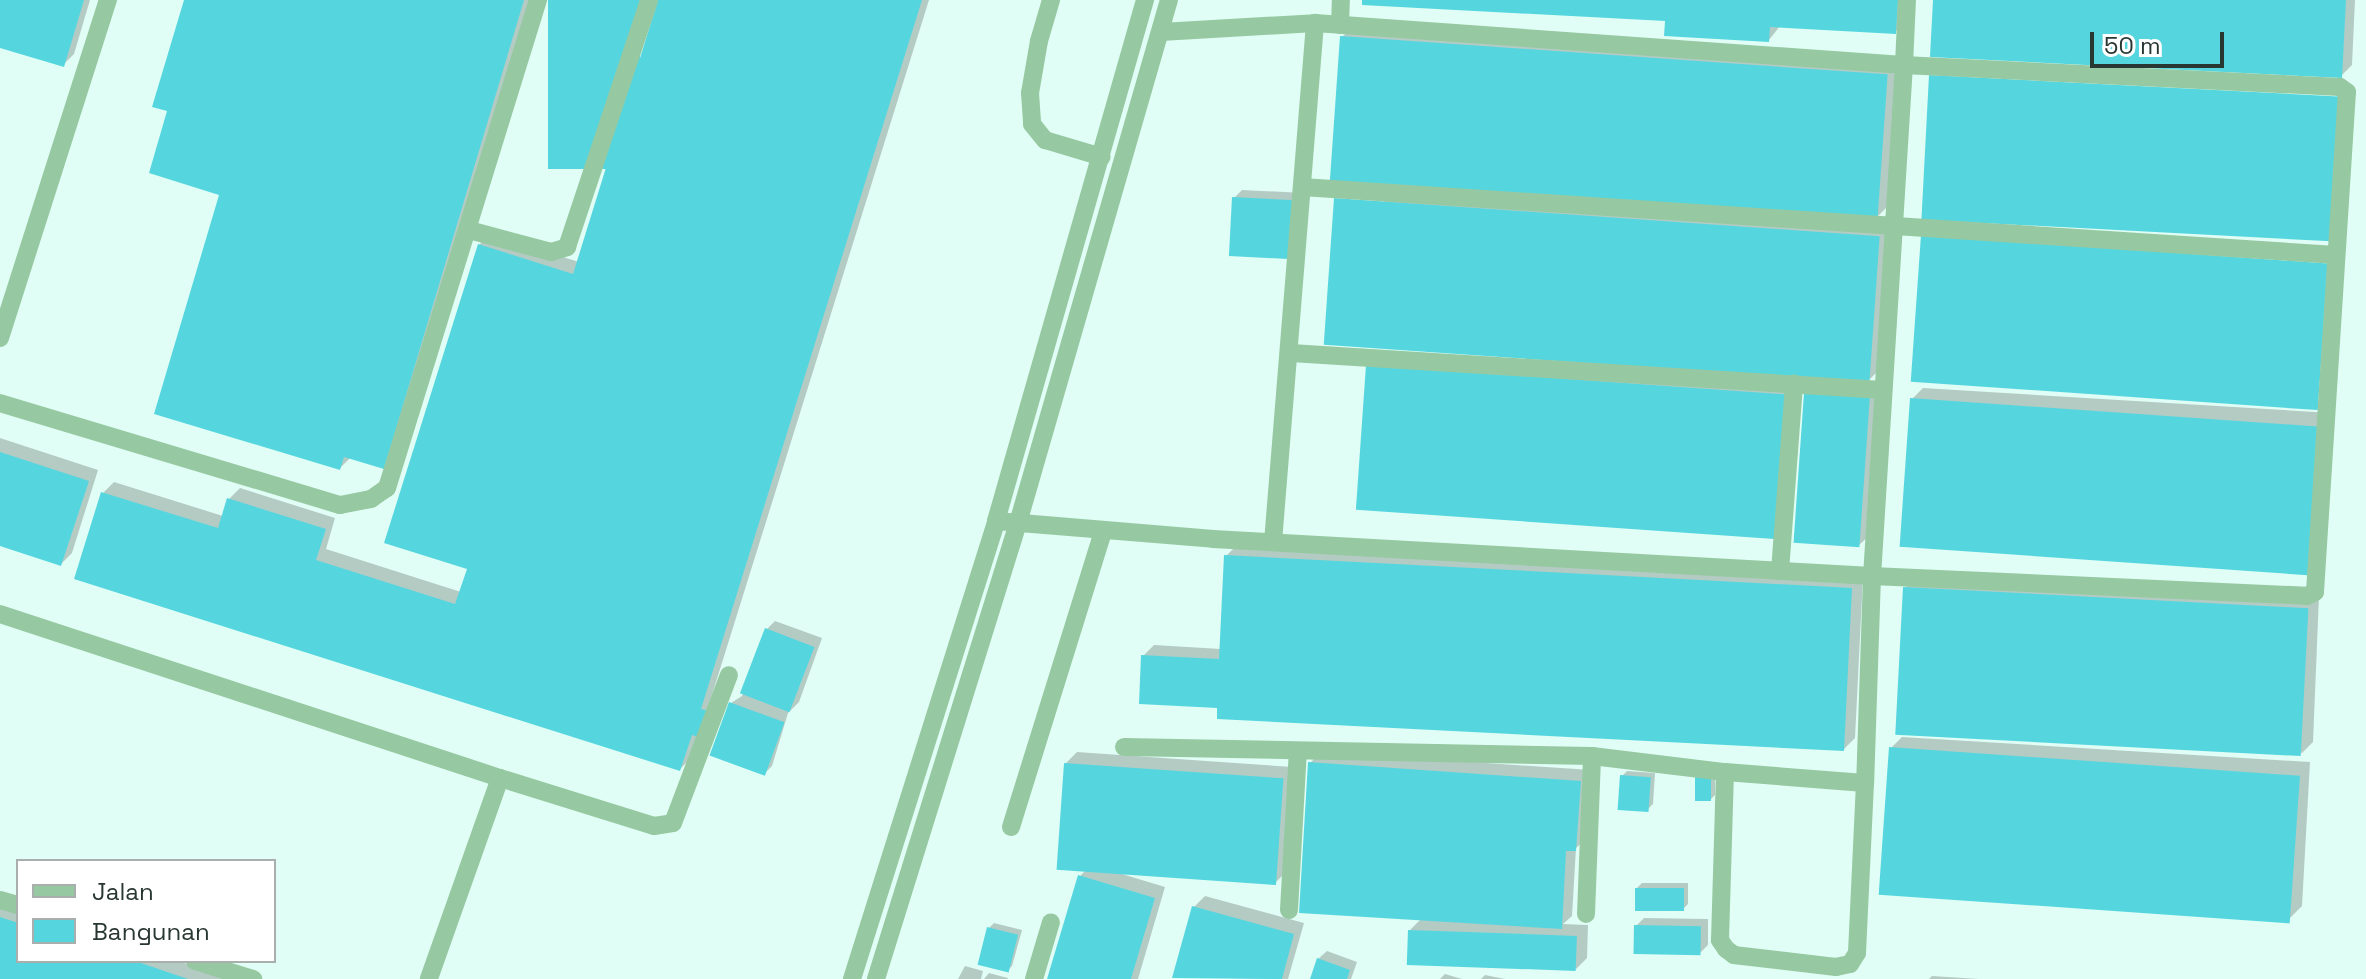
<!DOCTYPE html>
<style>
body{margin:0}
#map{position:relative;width:2366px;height:979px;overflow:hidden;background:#e1fef6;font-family:"Space Grotesk",sans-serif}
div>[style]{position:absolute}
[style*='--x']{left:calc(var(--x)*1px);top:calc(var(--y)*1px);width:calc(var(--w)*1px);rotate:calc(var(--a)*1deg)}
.shadow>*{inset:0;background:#0003}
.building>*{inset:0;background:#55d6df;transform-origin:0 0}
.minor>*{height:18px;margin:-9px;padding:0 9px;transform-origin:9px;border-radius:9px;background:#96c9a1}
span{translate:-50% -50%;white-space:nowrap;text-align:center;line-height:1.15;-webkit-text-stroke:6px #fff;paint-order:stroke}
.legend{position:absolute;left:16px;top:859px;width:260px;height:104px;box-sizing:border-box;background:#fff;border:2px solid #a9afad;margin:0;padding:10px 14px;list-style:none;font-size:24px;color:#293733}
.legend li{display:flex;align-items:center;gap:16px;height:40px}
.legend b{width:40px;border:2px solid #a9afad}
.scale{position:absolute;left:2090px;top:32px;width:134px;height:36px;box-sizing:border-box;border:4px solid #293733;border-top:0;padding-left:10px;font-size:24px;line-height:28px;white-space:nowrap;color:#293733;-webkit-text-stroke:6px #fff;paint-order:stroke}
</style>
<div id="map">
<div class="shadow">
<i style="clip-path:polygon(0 0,90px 0,74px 54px,63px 65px,0 46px)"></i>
<i style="clip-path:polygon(186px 0,530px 0,394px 456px,351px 457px,340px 468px,222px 193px,170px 110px)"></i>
<i style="clip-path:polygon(660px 0,929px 0,711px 698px,691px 758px,680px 769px,103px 493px,114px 482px,223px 516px,229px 499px,240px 488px,335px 518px,326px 549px,461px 592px,469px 567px,479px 245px,490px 234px,579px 262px)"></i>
<i style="clip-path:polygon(1364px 0,1907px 0,1906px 21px,1895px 32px,1780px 26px,1769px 40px,1667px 19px)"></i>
<i style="clip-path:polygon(1935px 0,2355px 0,2352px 65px,2341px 76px)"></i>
<i style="clip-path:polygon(1353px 26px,1898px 60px,1889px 205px,1878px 216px,1342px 37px)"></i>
<i style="clip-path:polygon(1347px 188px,1890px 224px,1881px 368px,1870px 379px)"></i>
<i style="clip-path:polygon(1242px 190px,1304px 193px,1301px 249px,1234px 198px)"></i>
<i style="clip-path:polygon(1379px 354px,1798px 384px,1788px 527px)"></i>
<i style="clip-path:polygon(1880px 387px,1870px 535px,1858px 546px,1806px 394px)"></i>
<i style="clip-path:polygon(1923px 388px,2331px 413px,2322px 559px,1912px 399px)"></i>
<i style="clip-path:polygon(0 438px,98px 470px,72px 553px,61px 564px,0 544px)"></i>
<i style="clip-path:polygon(1237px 545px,1863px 577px,1855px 738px,1844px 749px,1219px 706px,1143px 656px,1154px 645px,1221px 649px,1226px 556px)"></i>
<i style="clip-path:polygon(1916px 577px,2319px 596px,2313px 742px,2302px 753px,1905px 588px)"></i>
<i style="clip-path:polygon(775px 621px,822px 638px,799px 702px,788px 713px,772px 766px,764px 774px,731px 703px,742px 696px,767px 629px)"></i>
<i style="clip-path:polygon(1902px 737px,2310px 762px,2302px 906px,2290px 918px,1891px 748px)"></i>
<i style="clip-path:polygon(1077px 752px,1293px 767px,1286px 872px,1275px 883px,1122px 874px,1165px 887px,1138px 979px,1049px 979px,1080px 876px,1086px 870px,1066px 763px)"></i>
<i style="clip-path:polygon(1321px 752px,1591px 770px,1587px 838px,1576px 848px,1572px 916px,1563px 924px,1588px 925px,1587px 958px,1576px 969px,1410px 930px,1422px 918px,1310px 763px)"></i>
<i style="clip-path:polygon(1627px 771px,1655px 773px,1653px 804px,1648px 809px,1622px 776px)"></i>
<i style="clip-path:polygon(1715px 773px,1715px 795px,1710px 800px,1697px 799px)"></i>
<i style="clip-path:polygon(1642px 883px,1688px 883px,1688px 904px,1683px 909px,1637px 888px)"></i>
<i style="clip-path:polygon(1205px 896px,1304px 923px,1288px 979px,1175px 977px,1194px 907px)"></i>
<i style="clip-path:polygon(0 903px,18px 909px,18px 961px,178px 961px,233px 979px,0 979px)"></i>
<i style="clip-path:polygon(1644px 918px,1708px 919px,1708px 945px,1700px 953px,1636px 926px)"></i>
<i style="clip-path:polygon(994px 923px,1022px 930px,1012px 966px,1007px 971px,989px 928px)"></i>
<i style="clip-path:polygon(1327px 951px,1357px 962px,1351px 979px,1312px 979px,1318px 959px)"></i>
<i style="clip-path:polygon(965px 966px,983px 971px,981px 979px,958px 979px)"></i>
<i style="clip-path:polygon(989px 973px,1008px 978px,1008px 979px,984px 979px)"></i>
<i style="clip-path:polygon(1445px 974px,1462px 979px,1440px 979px)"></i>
<i style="clip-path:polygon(1485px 975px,1505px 979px,1481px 979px)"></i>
<i style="clip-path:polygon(1932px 976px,1979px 979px,1929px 979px)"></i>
</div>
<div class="building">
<i style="clip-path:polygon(0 0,84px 0,64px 67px,0 48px)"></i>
<i style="clip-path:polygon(184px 0,524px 0,384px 469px,344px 457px,340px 470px,154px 414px,219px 195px,149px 173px,167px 111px,152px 107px)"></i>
<i style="left:548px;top:0;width:92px;height:169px"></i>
<i style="clip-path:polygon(658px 0,922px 0,701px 709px,710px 711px,702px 738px,692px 735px,680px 771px,74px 579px,101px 492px,218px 528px,227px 498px,326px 529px,316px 560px,455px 604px,467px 569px,384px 543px,478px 244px,573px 274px)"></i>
<i style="clip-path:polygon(1362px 0,1898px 0,1896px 34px,1770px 27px,1769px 42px,1664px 36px,1665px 21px,1362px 5px)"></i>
<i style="clip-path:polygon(1933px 0,2346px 0,2342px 78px,1930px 57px)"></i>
<i style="left:1340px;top:36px;width:549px;height:148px;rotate:4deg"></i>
<i style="left:1929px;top:75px;width:410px;height:145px;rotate:3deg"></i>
<i style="left:1232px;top:197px;width:64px;height:59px;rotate:3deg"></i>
<i style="left:1334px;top:198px;width:547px;height:147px;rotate:4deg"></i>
<i style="left:1921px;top:235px;width:408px;height:147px;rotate:4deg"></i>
<i style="left:1366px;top:365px;width:423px;height:145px;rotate:4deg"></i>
<i style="left:1804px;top:393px;width:66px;height:150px;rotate:4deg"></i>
<i style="left:1910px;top:398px;width:412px;height:149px;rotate:4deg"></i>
<i style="clip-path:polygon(0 452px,89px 481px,61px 566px,0 546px)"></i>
<i style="clip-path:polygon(1224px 555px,1852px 588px,1844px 751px,1217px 719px,1217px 708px,1139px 704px,1141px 655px,1219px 659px)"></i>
<i style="left:1903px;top:587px;width:406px;height:148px;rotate:3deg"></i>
<i style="left:765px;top:628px;width:53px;height:70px;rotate:21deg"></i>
<i style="left:729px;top:702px;width:59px;height:57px;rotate:20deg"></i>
<i style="left:1889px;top:747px;width:412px;height:148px;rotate:4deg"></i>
<i style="clip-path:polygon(1308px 762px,1581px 781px,1576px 851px,1566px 851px,1562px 929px,1299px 913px)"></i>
<i style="left:1064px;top:763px;width:220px;height:107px;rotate:4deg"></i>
<i style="left:1620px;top:775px;width:31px;height:35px;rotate:4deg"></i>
<i style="left:1695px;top:777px;width:16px;height:24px"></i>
<i style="clip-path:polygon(1078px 875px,1155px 898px,1131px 979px,1047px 979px)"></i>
<i style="left:1635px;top:888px;width:49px;height:23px"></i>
<i style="clip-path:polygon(1192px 906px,1294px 934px,1282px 979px,1172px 978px)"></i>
<i style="clip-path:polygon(0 917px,18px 923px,18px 961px,135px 961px,188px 979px,0 979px)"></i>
<i style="left:1634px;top:925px;width:67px;height:29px;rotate:1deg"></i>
<i style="left:987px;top:927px;width:32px;height:39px;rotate:14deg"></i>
<i style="left:1408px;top:930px;width:169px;height:35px;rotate:2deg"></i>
<i style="clip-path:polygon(1317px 958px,1350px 970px,1347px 979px,1310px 979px)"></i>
</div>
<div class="minor">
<i style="--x:1051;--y:0;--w:43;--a:106.3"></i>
<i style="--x:1039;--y:41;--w:53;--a:99.8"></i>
<i style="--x:1030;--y:93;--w:31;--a:86"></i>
<i style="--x:1032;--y:124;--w:21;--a:51"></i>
<i style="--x:1045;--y:140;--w:59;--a:16.6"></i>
<i style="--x:1340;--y:25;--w:25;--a:-88"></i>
<i style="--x:1161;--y:32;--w:154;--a:-3.3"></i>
<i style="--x:1302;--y:187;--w:1036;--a:3.76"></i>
<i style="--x:469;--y:230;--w:85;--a:15"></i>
<i style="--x:551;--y:252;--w:17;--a:-17"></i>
<i style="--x:567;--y:247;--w:260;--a:-71.6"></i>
<i style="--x:0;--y:338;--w:355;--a:-72.3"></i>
<i style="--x:1291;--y:353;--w:593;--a:3.58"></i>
<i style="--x:0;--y:403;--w:355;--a:16.7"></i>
<i style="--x:340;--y:505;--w:32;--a:-11"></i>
<i style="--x:371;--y:499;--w:19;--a:-35"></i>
<i style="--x:387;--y:488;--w:511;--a:-72.81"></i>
<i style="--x:996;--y:521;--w:218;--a:4.7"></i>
<i style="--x:1213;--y:539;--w:660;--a:3.21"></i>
<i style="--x:1872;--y:576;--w:435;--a:2.6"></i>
<i style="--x:2307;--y:596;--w:9;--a:-27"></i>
<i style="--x:2315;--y:592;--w:501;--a:-86.34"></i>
<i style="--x:2347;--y:92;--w:9;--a:-144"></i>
<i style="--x:2340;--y:87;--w:437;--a:-177.1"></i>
<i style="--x:1904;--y:65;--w:65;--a:-87.4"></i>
<i style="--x:1273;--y:542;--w:521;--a:-85.37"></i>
<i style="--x:1315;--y:23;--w:590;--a:4.08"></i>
<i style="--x:1904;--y:65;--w:512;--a:93.58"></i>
<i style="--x:1872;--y:576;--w:207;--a:91.9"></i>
<i style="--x:1865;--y:783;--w:170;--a:92.7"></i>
<i style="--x:1857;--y:953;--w:13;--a:122"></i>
<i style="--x:1850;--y:964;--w:14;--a:168"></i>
<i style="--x:1836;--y:967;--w:103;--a:-173.3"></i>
<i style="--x:1734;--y:955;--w:10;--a:-143"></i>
<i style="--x:1726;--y:949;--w:11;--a:-124"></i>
<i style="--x:1720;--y:940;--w:168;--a:-88.3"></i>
<i style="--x:1725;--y:772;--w:140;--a:4.5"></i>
<i style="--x:1780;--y:571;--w:188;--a:-85.7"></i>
<i style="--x:0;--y:614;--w:526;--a:18.16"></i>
<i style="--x:500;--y:778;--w:213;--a:109.5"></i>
<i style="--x:1124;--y:747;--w:468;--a:1.1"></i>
<i style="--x:1592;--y:756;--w:134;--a:6.9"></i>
<i style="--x:500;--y:778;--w:161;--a:17.3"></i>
<i style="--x:654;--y:826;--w:19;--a:-9"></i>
<i style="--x:673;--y:823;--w:158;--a:-69.3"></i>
<i style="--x:1011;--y:827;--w:309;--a:-72.7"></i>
<i style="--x:0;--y:900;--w:19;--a:16"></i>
<i style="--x:1289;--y:910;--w:159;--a:-86.8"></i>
<i style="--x:1586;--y:914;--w:158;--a:-87.8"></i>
<i style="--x:195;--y:961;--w:61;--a:17.2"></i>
<i style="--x:852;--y:979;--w:480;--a:-72.5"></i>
<i style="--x:996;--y:521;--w:542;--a:-74.04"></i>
<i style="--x:876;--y:979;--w:478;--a:-72.7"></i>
<i style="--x:1018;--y:523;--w:544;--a:-73.9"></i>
<i style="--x:1034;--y:979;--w:59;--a:-73.4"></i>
</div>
<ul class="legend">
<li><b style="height:10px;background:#96c9a1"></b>Jalan</li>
<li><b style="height:22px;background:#55d6df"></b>Bangunan</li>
</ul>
<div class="scale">50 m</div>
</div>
